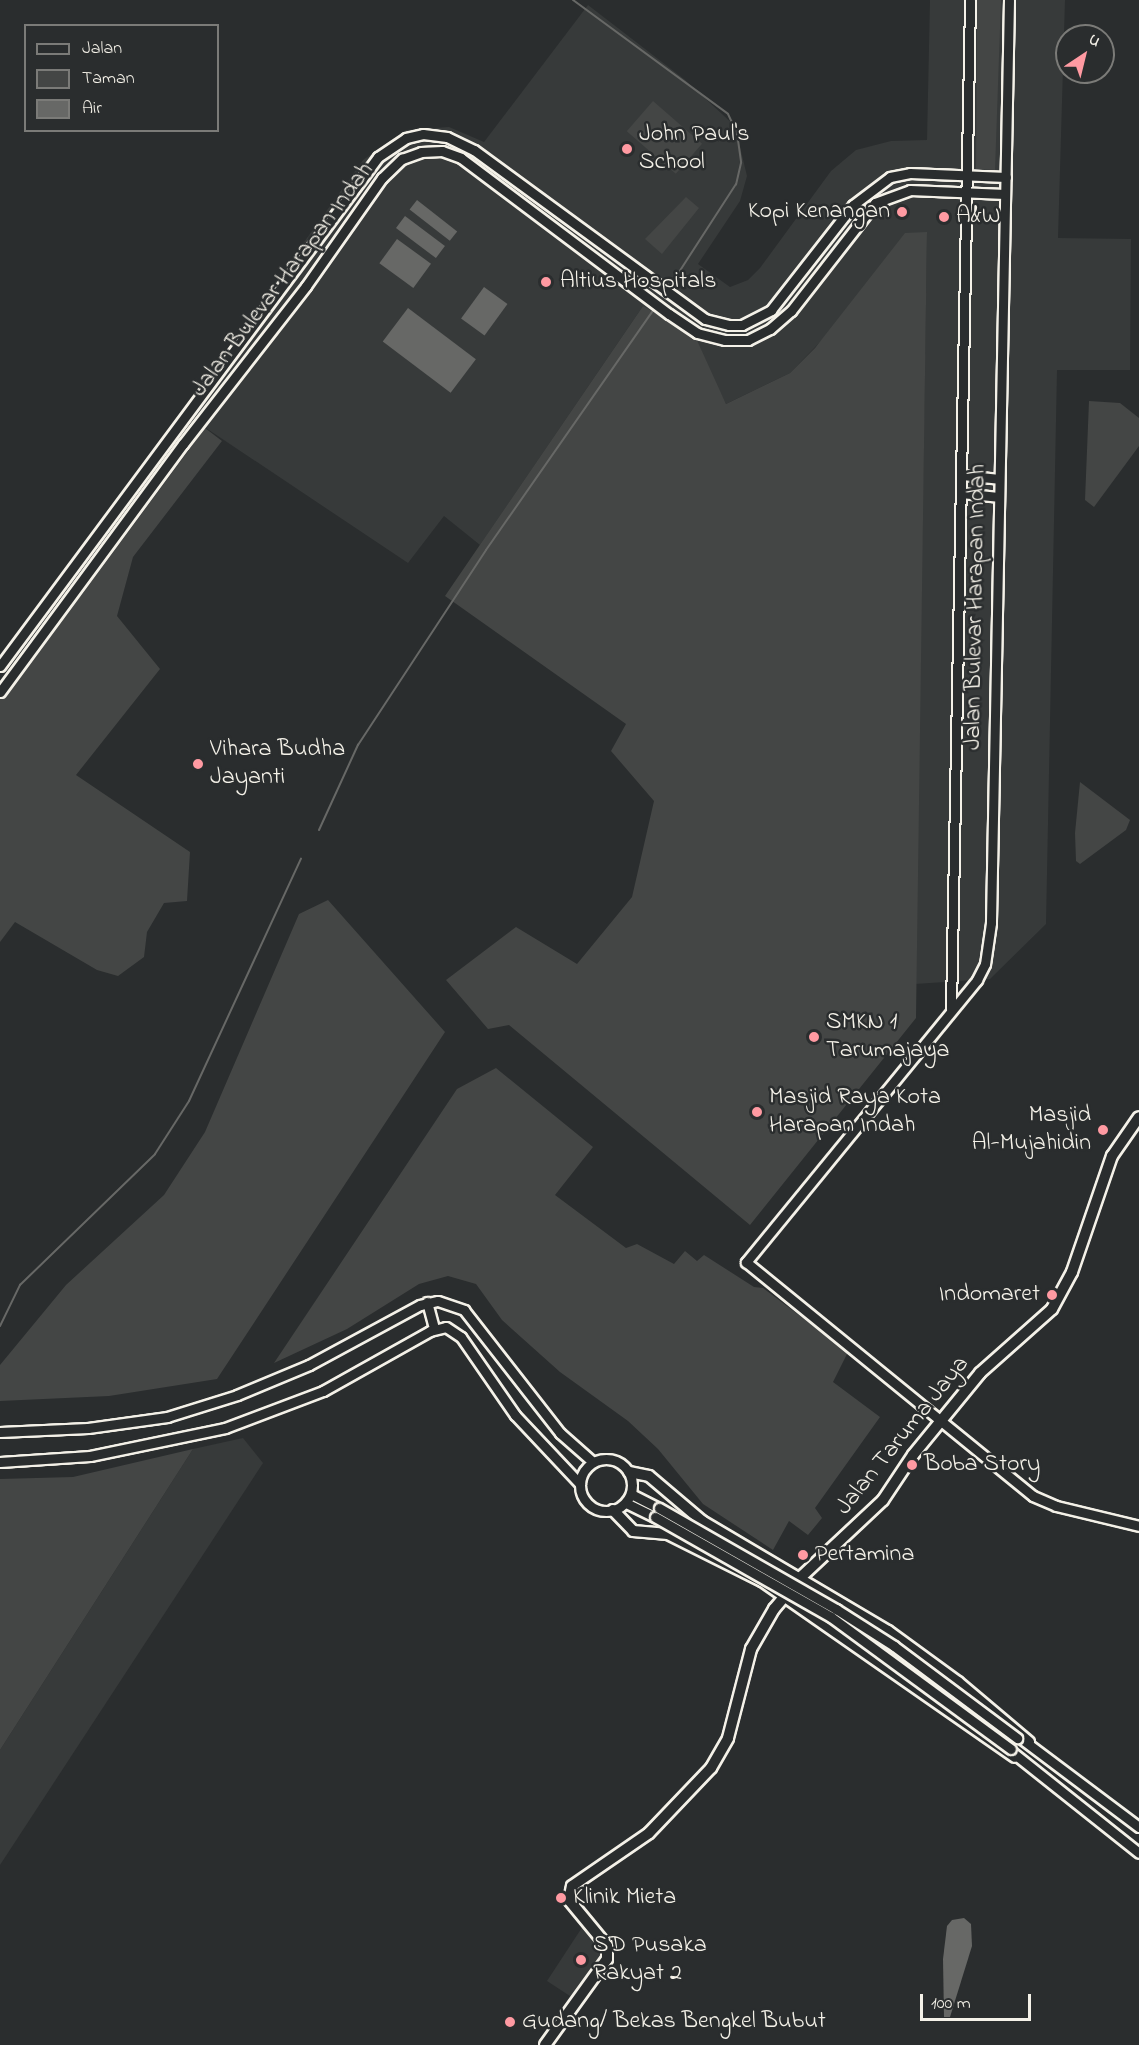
<!DOCTYPE html>
<style>
body{margin:0}
#map{position:relative;width:1139px;height:2045px;overflow:hidden;background:#2a2d2e;font-family:"Indie Flower",sans-serif}
div>[style]{position:absolute}
[style*='--x']{left:calc(var(--x)*1px);top:calc(var(--y)*1px);width:calc(var(--w)*1px);rotate:calc(var(--a)*1deg)}
.built>*{inset:0;background:#373a3a}
.green>*{inset:0;background:#444645;transform-origin:0 0}
.water>*{inset:0;background:#676866;transform-origin:0 0}
.stream>*{height:2px;margin:-1px;padding:0 1px;transform-origin:1px;border-radius:1px;background:#676866}
.roads{filter:drop-shadow(2px 0 #f4f1e8) drop-shadow(-2px 0 #f4f1e8) drop-shadow(0 2px #f4f1e8) drop-shadow(0 -2px #f4f1e8)}
.secondary>*{height:9px;margin:-4.5px;padding:0 4.5px;transform-origin:4.5px;border-radius:4.5px;background:#2a2d2e}
.secondary>.ring{margin:-4.5px;padding:0;box-sizing:content-box;background:none;border:9px solid #2a2d2e;border-radius:50%}
.primary>*{height:10px;margin:-5px;padding:0 5px;transform-origin:5px;border-radius:5px;background:#2a2d2e}
.bridges{filter:drop-shadow(2px 0 #f4f1e8) drop-shadow(-2px 0 #f4f1e8) drop-shadow(0 2px #f4f1e8) drop-shadow(0 -2px #f4f1e8)}
.secondary-bridge>*{height:9px;margin:-4.5px;padding:0 4.5px;transform-origin:4.5px;border-radius:4.5px;background:#2a2d2e}
.dots>*{width:16px;height:16px;translate:-50% -50%;box-sizing:border-box;border:3px solid #2a2d2e;border-radius:50%}
span{translate:-50% -50%;white-space:nowrap;text-align:center;line-height:1.15;-webkit-text-stroke:5px #2a2d2e;paint-order:stroke}
.poi-label{font-size:24px;color:#f4f1e8}
.left{translate:0 -50%;text-align:left}
.right{translate:-100% -50%;text-align:right}
.street-label{font-size:24px;color:#f4f1e8}
.legend{position:absolute;left:24px;top:24px;width:195px;height:108px;box-sizing:border-box;background:#2a2d2e;border:2px solid #7b7b78;margin:0;padding:8px 10px;list-style:none;font-size:18px;color:#f4f1e8}
.legend li{display:flex;align-items:center;gap:12px;height:30px}
.legend b{width:30px;border:2px solid #7b7b78}
.north{position:absolute;left:1055px;top:24px;width:60px;height:60px;box-sizing:border-box;background:#2a2d2e;border:2px solid #7b7b78;border-radius:50%;rotate:35deg;font-size:16px;font-weight:700;line-height:24px;text-align:center;color:#f4f1e8}
.north::after{content:'';display:block;margin:auto;width:21px;height:27px;background:#ff9aa2;clip-path:polygon(50% 0,100% 100%,50% 72%,0 100%)}
.scale{position:absolute;left:920px;top:1994px;width:111px;height:27px;box-sizing:border-box;border:3px solid #f4f1e8;border-top:0;padding-left:8px;font-size:18px;line-height:21px;white-space:nowrap;color:#f4f1e8;-webkit-text-stroke:4px #2a2d2e;paint-order:stroke}
</style>
<div id="map">
<div class="built">
<i style="clip-path:polygon(930px 0,1065px 0,1058px 238px,1131px 239px,1130px 370px,1057px 370px,1046px 924px,990px 979px,915px 984px,927px 232px,790px 373px,726px 404px,710px 373px,643px 306px,480px 545px,444px 516px,408px 563px,182px 412px,363px 160px,406px 130px,449px 127px,484px 142px,588px 5px,684px 79px,735px 126px,747px 176px,740px 201px,698px 264px,730px 287px,748px 280px,760px 268px,831px 171px,856px 150px,891px 141px,927px 140px)"></i>
<i style="clip-path:polygon(243px 1438px,263px 1463px,0 1865px,0 1750px,193px 1449px)"></i>
<i style="clip-path:polygon(583px 1926px,603px 1952px,573px 1998px,547px 1981px)"></i>
</div>
<div class="green">
<i style="clip-path:polygon(977px 0,1001px 0,995px 170px,976px 169px)"></i>
<i style="left:653px;top:101px;width:65px;height:40px;rotate:41deg"></i>
<i style="clip-path:polygon(686px 197px,699px 208px,662px 254px,645px 239px)"></i>
<i style="clip-path:polygon(927px 232px,916px 1018px,750px 1225px,509px 1025px,488px 1029px,446px 980px,516px 927px,577px 964px,632px 897px,654px 801px,611px 751px,626px 724px,445px 596px,643px 306px,695px 336px,726px 404px,790px 373px,815px 348px,905px 233px)"></i>
<i style="clip-path:polygon(1089px 401px,1120px 403px,1139px 418px,1139px 446px,1094px 507px,1085px 500px)"></i>
<i style="clip-path:polygon(205px 428px,222px 441px,133px 557px,117px 616px,160px 669px,76px 775px,190px 852px,187px 901px,164px 903px,147px 932px,144px 957px,118px 976px,97px 970px,15px 922px,0 942px,0 688px,83px 593px)"></i>
<i style="clip-path:polygon(1080px 782px,1130px 820px,1126px 830px,1080px 864px,1076px 861px,1075px 833px)"></i>
<i style="clip-path:polygon(328px 900px,445px 1032px,217px 1379px,109px 1396px,0 1401px,0 1365px,66px 1285px,164px 1195px,205px 1132px,299px 914px)"></i>
<i style="clip-path:polygon(496px 1068px,593px 1147px,555px 1195px,626px 1248px,637px 1244px,674px 1264px,685px 1251px,697px 1261px,704px 1255px,754px 1287px,763px 1288px,848px 1352px,833px 1382px,880px 1417px,815px 1508px,822px 1518px,808px 1535px,789px 1521px,773px 1550px,703px 1504px,658px 1449px,628px 1421px,560px 1372px,502px 1320px,476px 1284px,448px 1276px,419px 1284px,347px 1329px,274px 1363px,457px 1089px)"></i>
<i style="clip-path:polygon(193px 1449px,0 1750px,0 1479px,73px 1477px)"></i>
</div>
<div class="water">
<i style="left:417px;top:200px;width:51px;height:12px;rotate:38deg"></i>
<i style="left:405px;top:216px;width:50px;height:15px;rotate:37deg"></i>
<i style="left:397px;top:239px;width:42px;height:30px;rotate:36deg"></i>
<i style="left:484px;top:287px;width:29px;height:39px;rotate:36deg"></i>
<i style="left:408px;top:308px;width:85px;height:42px;rotate:37deg"></i>
<i style="clip-path:polygon(964px 1918px,971px 1924px,972px 1946px,950px 2017px,944px 2017px,943px 1959px,947px 1926px,952px 1920px)"></i>
</div>
<div class="stream">
<i style="--x:573;--y:0;--w:192;--a:36.3"></i>
<i style="--x:728;--y:114;--w:21;--a:65"></i>
<i style="--x:737;--y:133;--w:30;--a:82"></i>
<i style="--x:741;--y:163;--w:22;--a:103"></i>
<i style="--x:736;--y:184;--w:125;--a:122.9"></i>
<i style="--x:319;--y:830;--w:94;--a:-65.4"></i>
<i style="--x:358;--y:745;--w:233;--a:-56.7"></i>
<i style="--x:486;--y:550;--w:297;--a:-55.1"></i>
<i style="--x:0;--y:1326;--w:46;--a:-64"></i>
<i style="--x:20;--y:1285;--w:188;--a:-44.1"></i>
<i style="--x:155;--y:1154;--w:63;--a:-57.3"></i>
<i style="--x:189;--y:1101;--w:267;--a:-65.2"></i>
</div>
<div class="roads">
<div class="secondary">
<i style="--x:1009;--y:0;--w:923;--a:91.12"></i>
<i style="--x:991;--y:923;--w:41;--a:98.3"></i>
<i style="--x:985;--y:964;--w:18;--a:117"></i>
<i style="--x:977;--y:980;--w:365;--a:129.3"></i>
<i style="--x:746;--y:1262;--w:370;--a:39.2"></i>
<i style="--x:1033;--y:1496;--w:25;--a:23"></i>
<i style="--x:1056;--y:1506;--w:85;--a:13.5"></i>
<i style="--x:962;--y:475;--w:37;--a:6"></i>
<i style="--x:961;--y:493;--w:37;--a:6"></i>
<i style="--x:0;--y:666;--w:634;--a:-53.4"></i>
<i style="--x:378;--y:157;--w:34;--a:-34"></i>
<i style="--x:406;--y:138;--w:17;--a:-13"></i>
<i style="--x:423;--y:134;--w:24;--a:7"></i>
<i style="--x:447;--y:137;--w:30;--a:26"></i>
<i style="--x:474;--y:150;--w:286;--a:36.2"></i>
<i style="--x:705;--y:319;--w:25;--a:14"></i>
<i style="--x:729;--y:325;--w:13;--a:0"></i>
<i style="--x:742;--y:325;--w:33;--a:-27"></i>
<i style="--x:771;--y:310;--w:133;--a:-52"></i>
<i style="--x:853;--y:205;--w:46;--a:-37.1"></i>
<i style="--x:890;--y:177;--w:20;--a:-11"></i>
<i style="--x:910;--y:173;--w:96;--a:2.4"></i>
<i style="--x:0;--y:692;--w:308;--a:-53.6"></i>
<i style="--x:183;--y:444;--w:200;--a:-52.1"></i>
<i style="--x:306;--y:286;--w:132;--a:-54.9"></i>
<i style="--x:382;--y:178;--w:28;--a:-44"></i>
<i style="--x:402;--y:159;--w:20;--a:-20"></i>
<i style="--x:421;--y:152;--w:21;--a:-3"></i>
<i style="--x:442;--y:151;--w:20;--a:20"></i>
<i style="--x:461;--y:158;--w:260;--a:36.9"></i>
<i style="--x:669;--y:314;--w:34;--a:34"></i>
<i style="--x:697;--y:333;--w:29;--a:14"></i>
<i style="--x:725;--y:340;--w:23;--a:0"></i>
<i style="--x:748;--y:340;--w:25;--a:-27"></i>
<i style="--x:770;--y:329;--w:28;--a:-41"></i>
<i style="--x:791;--y:311;--w:137;--a:-52.1"></i>
<i style="--x:875;--y:203;--w:37;--a:-20"></i>
<i style="--x:910;--y:190;--w:95;--a:2.4"></i>
<i style="--x:951;--y:1009;--w:1009;--a:-88.92"></i>
<i style="--x:427;--y:1302;--w:28;--a:75"></i>
<i style="--x:0;--y:1432;--w:88;--a:-2.6"></i>
<i style="--x:88;--y:1428;--w:80;--a:-7.9"></i>
<i style="--x:167;--y:1417;--w:73;--a:-17.4"></i>
<i style="--x:237;--y:1395;--w:78;--a:-22.6"></i>
<i style="--x:309;--y:1365;--w:126;--a:-28.4"></i>
<i style="--x:420;--y:1305;--w:18;--a:-13"></i>
<i style="--x:438;--y:1301;--w:28;--a:19"></i>
<i style="--x:464;--y:1310;--w:156;--a:52"></i>
<i style="--x:560;--y:1433;--w:44;--a:41.3"></i>
<i class="ring" style="left:580px;top:1459px;width:43px;height:43px"></i>
<i style="--x:0;--y:1462;--w:90;--a:-3.8"></i>
<i style="--x:90;--y:1456;--w:138;--a:-11.7"></i>
<i style="--x:225;--y:1428;--w:105;--a:-20.7"></i>
<i style="--x:323;--y:1391;--w:123;--a:-29.3"></i>
<i style="--x:430;--y:1331;--w:16;--a:-14"></i>
<i style="--x:446;--y:1327;--w:18;--a:34"></i>
<i style="--x:461;--y:1337;--w:95;--a:55.3"></i>
<i style="--x:515;--y:1415;--w:95;--a:46.7"></i>
<i style="--x:631;--y:1494;--w:31;--a:27"></i>
<i style="--x:626;--y:1503;--w:32;--a:26"></i>
<i style="--x:1023;--y:1740;--w:145;--a:36.9"></i>
<i style="--x:1012;--y:1752;--w:162;--a:38.5"></i>
</div>
<div class="primary">
<i style="--x:629;--y:1472;--w:20;--a:11"></i>
<i style="--x:649;--y:1476;--w:70;--a:40.3"></i>
<i style="--x:702;--y:1521;--w:216;--a:30.6"></i>
<i style="--x:888;--y:1631;--w:87;--a:36.1"></i>
<i style="--x:958;--y:1682;--w:93;--a:40.2"></i>
<i style="--x:613;--y:1510;--w:29;--a:46"></i>
<i style="--x:633;--y:1531;--w:35;--a:5"></i>
<i style="--x:668;--y:1534;--w:105;--a:26.6"></i>
<i style="--x:762;--y:1581;--w:308;--a:34.8"></i>
<i style="--x:545;--y:2045;--w:106;--a:-54.2"></i>
<i style="--x:607;--y:1959;--w:13;--a:-90"></i>
<i style="--x:607;--y:1946;--w:60;--a:-129.6"></i>
<i style="--x:569;--y:1900;--w:14;--a:-78"></i>
<i style="--x:572;--y:1886;--w:93;--a:-34.5"></i>
<i style="--x:649;--y:1833;--w:90;--a:-46.4"></i>
<i style="--x:711;--y:1768;--w:34;--a:-60"></i>
<i style="--x:728;--y:1738;--w:92;--a:-75.5"></i>
<i style="--x:751;--y:1649;--w:46;--a:-60.1"></i>
<i style="--x:774;--y:1609;--w:42;--a:-49.8"></i>
<i style="--x:801;--y:1577;--w:112;--a:-43.2"></i>
<i style="--x:883;--y:1500;--w:54;--a:-56.3"></i>
<i style="--x:913;--y:1455;--w:106;--a:-50.7"></i>
<i style="--x:980;--y:1373;--w:96;--a:-41.6"></i>
<i style="--x:1052;--y:1309;--w:42;--a:-61.6"></i>
<i style="--x:1072;--y:1272;--w:123;--a:-71"></i>
<i style="--x:1112;--y:1156;--w:47;--a:-55.3"></i>
</div>
</div>
<div class="bridges">
<div class="secondary-bridge">
<i style="--x:659;--y:1508;--w:204;--a:29.7"></i>
<i style="--x:836;--y:1609;--w:69;--a:32.5"></i>
<i style="--x:894;--y:1646;--w:154;--a:36.8"></i>
<i style="--x:655;--y:1517;--w:202;--a:29.6"></i>
<i style="--x:831;--y:1617;--w:223;--a:36.3"></i>
</div>
</div>
<div class="dots">
<i style="left:627px;top:149px;background:#ff9aa2"></i>
<i style="left:902px;top:212px;background:#ff9aa2"></i>
<i style="left:944px;top:217px;background:#ff9aa2"></i>
<i style="left:546px;top:282px;background:#ff9aa2"></i>
<i style="left:198px;top:764px;background:#ff9aa2"></i>
<i style="left:814px;top:1037px;background:#ff9aa2"></i>
<i style="left:757px;top:1112px;background:#ff9aa2"></i>
<i style="left:1103px;top:1130px;background:#ff9aa2"></i>
<i style="left:1052px;top:1295px;background:#ff9aa2"></i>
<i style="left:912px;top:1465px;background:#ff9aa2"></i>
<i style="left:803px;top:1555px;background:#ff9aa2"></i>
<i style="left:561px;top:1898px;background:#ff9aa2"></i>
<i style="left:581px;top:1960px;background:#ff9aa2"></i>
<i style="left:510px;top:2022px;background:#ff9aa2"></i>
</div>
<div class="poi-label">
<span class="left" style="left:639px;top:149px">John Paul's<br>School</span>
<span class="right" style="left:890px;top:212px">Kopi Kenangan</span>
<span class="left" style="left:956px;top:217px">A&amp;W</span>
<span class="left" style="left:560px;top:282px">Altius Hospitals</span>
<span class="left" style="left:210px;top:764px">Vihara Budha<br>Jayanti</span>
<span class="left" style="left:826px;top:1037px">SMKN 1<br>Tarumajaya</span>
<span class="left" style="left:769px;top:1112px">Masjid Raya Kota<br>Harapan Indah</span>
<span class="right" style="left:1091px;top:1130px">Masjid<br>Al-Mujahidin</span>
<span class="right" style="left:1040px;top:1295px">Indomaret</span>
<span class="left" style="left:924px;top:1465px">Boba Story</span>
<span class="left" style="left:815px;top:1555px">Pertamina</span>
<span class="left" style="left:573px;top:1898px">Klinik Mieta</span>
<span class="left" style="left:593px;top:1960px">SD Pusaka<br>Rakyat 2</span>
<span class="left" style="left:522px;top:2022px">Gudang/ Bekas Bengkel Bubut</span>
</div>
<div class="street-label">
<span style="left:283px;top:280px;rotate:-53deg">Jalan Bulevar Harapan Indah</span>
<span style="left:976px;top:607px;rotate:-89deg">Jalan Bulevar Harapan Indah</span>
<span style="left:903px;top:1436px;rotate:-51deg">Jalan Taruma Jaya</span>
</div>
<ul class="legend">
<li><b style="height:8px;background:#2a2d2e"></b>Jalan</li>
<li><b style="height:16px;background:#444645"></b>Taman</li>
<li><b style="height:16px;background:#676866"></b>Air</li>
</ul>
<div class="north">U</div>
<div class="scale">100 m</div>
</div>
